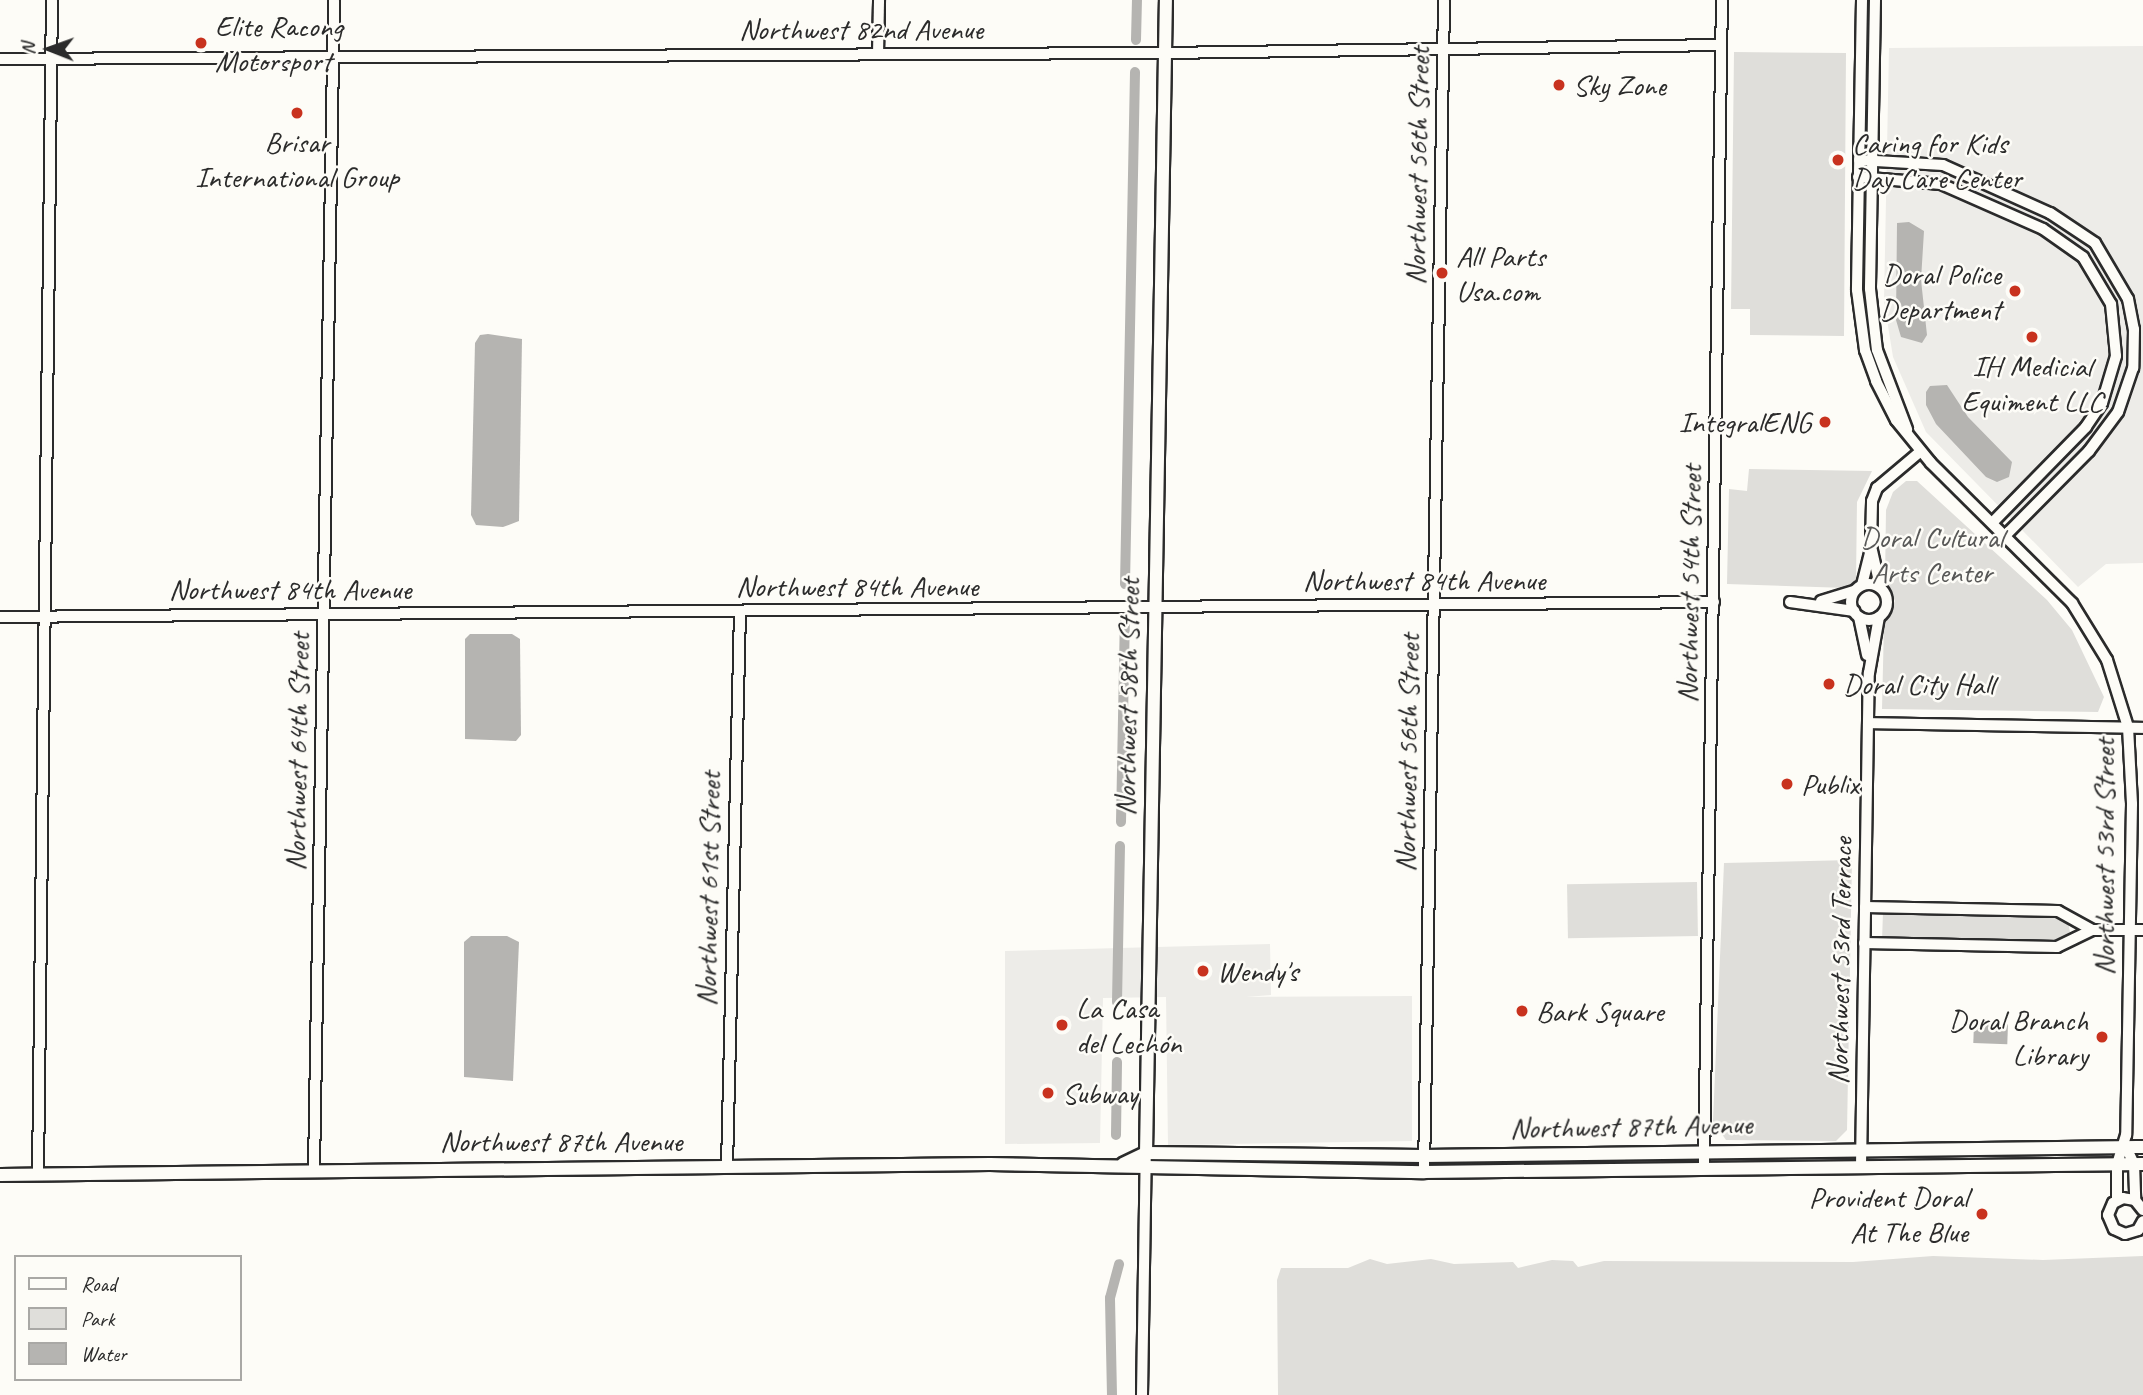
<!DOCTYPE html>
<meta charset="utf-8">
<style>
body{margin:0}
#map{position:relative;width:2143px;height:1395px;overflow:hidden;background:#fdfcf7;font-family:Caveat,sans-serif}
div>[style]{position:absolute}
[style*='--x']{left:calc(var(--x)*1px);top:calc(var(--y)*1px);width:calc(var(--w)*1px);rotate:calc(var(--a)*1deg)}
.built>*{inset:0;background:#edece8}
.green>*{inset:0;background:#dfdeda;transform-origin:0 0}
.water>*{inset:0;background:#b5b4b1;transform-origin:0 0}
.canal>*{height:10px;margin:-5px;padding:0 5px;transform-origin:5px;border-radius:5px;background:#b5b4b1}
.roads{filter:drop-shadow(2px 0 #2b2b2b) drop-shadow(-2px 0 #2b2b2b) drop-shadow(0 2px #2b2b2b) drop-shadow(0 -2px #2b2b2b)}
.minor>*{height:10px;margin:-5px;padding:0 5px;transform-origin:5px;border-radius:5px;background:#fdfcf7}
.minor>.ring{margin:-5px;padding:0;box-sizing:content-box;background:none;border:10px solid #fdfcf7;border-radius:50%}
.major>*{height:12px;margin:-6px;padding:0 6px;transform-origin:6px;border-radius:6px;background:#fdfcf7}
.dots>*{width:19px;height:19px;translate:-50% -50%;box-sizing:border-box;border:4px solid #fdfcf7;border-radius:50%}
span{translate:-50% -50%;white-space:nowrap;text-align:center;line-height:1.15;-webkit-text-stroke:5px #fdfcf7;paint-order:stroke}
.poi-label{font-size:30px;color:#2b2b2b}
.left{translate:0 -50%;text-align:left}
.right{translate:-100% -50%;text-align:right}
.street-label{font-size:30px;color:#2b2b2b}
.park-label{font-size:30px;color:#585857}
.legend{position:absolute;left:14px;top:1255px;width:228px;height:126px;box-sizing:border-box;background:#fdfcf7;border:2px solid #a9a8a5;margin:0;padding:9px 12px;list-style:none;font-size:21px;color:#2b2b2b}
.legend li{display:flex;align-items:center;gap:14px;height:35px}
.legend b{width:35px;border:2px solid #a9a8a5}
.north{position:absolute;left:14px;top:14px;width:70px;height:70px;-webkit-text-stroke:5px #fdfcf7;paint-order:stroke;rotate:271deg;font-size:19px;font-weight:700;line-height:28px;text-align:center;color:#2b2b2b}
.north::after{content:'';display:block;margin:auto;width:24px;height:32px;background:#2b2b2b;clip-path:polygon(50% 0,100% 100%,50% 72%,0 100%)}
</style>
<div id="map">
<div class="built">
<i style="clip-path:polygon(2143px 46px,2143px 563px,2106px 564px,2078px 587px,1926px 432px,1893px 357px,1884px 301px,1889px 48px)"></i>
<i style="clip-path:polygon(1270px 944px,1271px 995px,1246px 997px,1412px 996px,1412px 1141px,1168px 1145px,1166px 997px,1103px 998px,1100px 1143px,1005px 1144px,1005px 951px)"></i>
</div>
<div class="green">
<i style="clip-path:polygon(1734px 52px,1846px 53px,1844px 336px,1750px 335px,1750px 309px,1731px 309px)"></i>
<i style="clip-path:polygon(1749px 469px,1872px 471px,1857px 502px,1856px 580px,1847px 588px,1727px 584px,1729px 489px,1747px 491px)"></i>
<i style="clip-path:polygon(1906px 481px,1917px 481px,2047px 600px,2072px 630px,2104px 697px,2098px 712px,1882px 709px,1884px 623px,1895px 601px,1885px 580px,1886px 510px,1893px 492px)"></i>
<i style="clip-path:polygon(1852px 860px,1847px 1130px,1836px 1141px,1726px 1140px,1713px 1121px,1724px 863px)"></i>
<i style="left:1697px;top:882px;width:54px;height:130px;rotate:89deg"></i>
<i style="clip-path:polygon(1883px 912px,2058px 915px,2068px 922px,2070px 932px,2061px 943px,1882px 941px)"></i>
<i style="clip-path:polygon(1933px 1256px,2043px 1260px,2143px 1256px,2143px 1395px,1278px 1395px,1277px 1280px,1281px 1268px,1348px 1268px,1370px 1259px,1387px 1264px,1431px 1259px,1454px 1264px,1513px 1262px,1518px 1268px,1552px 1260px,1573px 1261px,1578px 1267px,1604px 1261px,1853px 1262px)"></i>
</div>
<div class="water">
<i style="clip-path:polygon(1909px 222px,1924px 231px,1921px 280px,1927px 335px,1922px 343px,1901px 337px,1896px 320px,1897px 223px)"></i>
<i style="clip-path:polygon(488px 334px,522px 339px,519px 521px,503px 527px,476px 525px,471px 515px,475px 343px,480px 335px)"></i>
<i style="clip-path:polygon(1947px 385px,1968px 417px,2012px 462px,2009px 477px,1997px 482px,1986px 477px,1936px 424px,1926px 405px,1926px 392px,1930px 386px)"></i>
<i style="clip-path:polygon(470px 634px,512px 634px,520px 639px,521px 735px,516px 741px,465px 739px,465px 639px)"></i>
<i style="clip-path:polygon(471px 936px,507px 936px,519px 942px,513px 1081px,464px 1077px,464px 942px)"></i>
<i style="left:1974px;top:1023px;width:34px;height:20px;rotate:2deg"></i>
</div>
<div class="canal">
<i style="--x:1136;--y:40;--w:40;--a:-88.6"></i>
<i style="--x:1125;--y:584;--w:512;--a:-88.88"></i>
<i style="--x:1121;--y:822;--w:201;--a:-88.9"></i>
<i style="--x:1117;--y:1002;--w:156;--a:-88.9"></i>
<i style="--x:1116;--y:1135;--w:73;--a:-89.2"></i>
<i style="--x:1112;--y:1395;--w:97;--a:-91.2"></i>
<i style="--x:1110;--y:1298;--w:35;--a:-75"></i>
</div>
<div class="roads">
<div class="minor">
<i style="--x:1862;--y:0;--w:290;--a:91"></i>
<i style="--x:1857;--y:290;--w:61;--a:82.4"></i>
<i style="--x:1865;--y:350;--w:33;--a:70"></i>
<i style="--x:1876;--y:381;--w:44;--a:62.9"></i>
<i style="--x:1896;--y:420;--w:55;--a:50.9"></i>
<i style="--x:1931;--y:463;--w:199;--a:44.8"></i>
<i style="--x:2072;--y:603;--w:67;--a:58.4"></i>
<i style="--x:2107;--y:660;--w:70;--a:72.6"></i>
<i style="--x:2128;--y:727;--w:77;--a:87"></i>
<i style="--x:2132;--y:804;--w:331;--a:91"></i>
<i style="--x:2126;--y:1135;--w:30;--a:107"></i>
<i style="--x:2117;--y:1164;--w:36;--a:90"></i>
<i style="--x:1875;--y:0;--w:289;--a:91"></i>
<i style="--x:1870;--y:289;--w:61;--a:83.5"></i>
<i style="--x:1877;--y:350;--w:85;--a:69.2"></i>
<i style="--x:878;--y:54;--w:54;--a:-88.9"></i>
<i style="--x:0;--y:59;--w:1164;--a:-0.3"></i>
<i style="--x:1164;--y:53;--w:557;--a:-0.82"></i>
<i style="--x:1859;--y:160;--w:84;--a:3.4"></i>
<i style="--x:1943;--y:165;--w:117;--a:24.2"></i>
<i style="--x:2050;--y:213;--w:54;--a:33.7"></i>
<i style="--x:2095;--y:243;--w:65;--a:59.5"></i>
<i style="--x:2128;--y:299;--w:31;--a:79"></i>
<i style="--x:2134;--y:329;--w:39;--a:91"></i>
<i style="--x:2133;--y:368;--w:46;--a:108.8"></i>
<i style="--x:2118;--y:412;--w:49;--a:126.6"></i>
<i style="--x:2089;--y:451;--w:120;--a:134.7"></i>
<i style="--x:1858;--y:177;--w:83;--a:4.8"></i>
<i style="--x:1941;--y:184;--w:111;--a:23.8"></i>
<i style="--x:2043;--y:229;--w:49;--a:35"></i>
<i style="--x:2083;--y:257;--w:55;--a:59.2"></i>
<i style="--x:2111;--y:304;--w:52;--a:84.5"></i>
<i style="--x:2116;--y:356;--w:49;--a:106.6"></i>
<i style="--x:2102;--y:403;--w:29;--a:124"></i>
<i style="--x:2086;--y:427;--w:134;--a:134.4"></i>
<i class="ring" style="left:1851px;top:584px;width:26px;height:26px"></i>
<i style="--x:1862;--y:585;--w:33;--a:-76"></i>
<i style="--x:1880;--y:586;--w:41;--a:-102.7"></i>
<i style="--x:1871;--y:546;--w:45;--a:-88.7"></i>
<i style="--x:1872;--y:501;--w:14;--a:-69"></i>
<i style="--x:1877;--y:488;--w:57;--a:-40.1"></i>
<i style="--x:1821;--y:601;--w:34;--a:-17"></i>
<i style="--x:1790;--y:602;--w:65;--a:8"></i>
<i style="--x:0;--y:617;--w:1714;--a:-0.5"></i>
<i style="--x:1859;--y:617;--w:39;--a:78"></i>
<i style="--x:1868;--y:723;--w:275;--a:1"></i>
<i style="--x:1865;--y:907;--w:193;--a:1.2"></i>
<i style="--x:2058;--y:911;--w:39;--a:29"></i>
<i style="--x:2092;--y:930;--w:51;--a:0"></i>
<i style="--x:1864;--y:943;--w:193;--a:1.2"></i>
<i style="--x:2057;--y:947;--w:39;--a:-26"></i>
<i style="--x:2126;--y:1147;--w:19;--a:65"></i>
<i style="--x:2134;--y:1164;--w:36;--a:88"></i>
<i style="--x:1861;--y:1166;--w:493;--a:-89.1"></i>
<i style="--x:1869;--y:673;--w:57;--a:-79.9"></i>
<i style="--x:727;--y:1167;--w:555;--a:-88.66"></i>
<i style="--x:1704;--y:1168;--w:1168;--a:-89.12"></i>
<i style="--x:314;--y:1169;--w:1169;--a:-89.02"></i>
<i style="--x:1424;--y:1172;--w:1172;--a:-89.02"></i>
<i style="--x:38;--y:1175;--w:1175;--a:-89.32"></i>
<i style="--x:2143;--y:1210;--w:13;--a:-129"></i>
<i style="--x:2135;--y:1200;--w:12;--a:-171"></i>
<i style="--x:2123;--y:1198;--w:11;--a:153"></i>
<i style="--x:2113;--y:1203;--w:13;--a:113"></i>
<i style="--x:2108;--y:1215;--w:15;--a:67"></i>
<i style="--x:2114;--y:1229;--w:12;--a:24"></i>
<i style="--x:2125;--y:1234;--w:14;--a:-17"></i>
<i style="--x:2138;--y:1230;--w:10;--a:-61"></i>
<i style="--x:1142;--y:1395;--w:242;--a:-89.1"></i>
</div>
<div class="major">
<i style="--x:1146;--y:1153;--w:1153;--a:-89.01"></i>
<i style="--x:1123;--y:1164;--w:25;--a:-26"></i>
<i style="--x:1146;--y:1153;--w:277;--a:0.6"></i>
<i style="--x:1423;--y:1156;--w:720;--a:-0.72"></i>
<i style="--x:0;--y:1175;--w:990;--a:-0.64"></i>
<i style="--x:990;--y:1164;--w:434;--a:1.1"></i>
<i style="--x:1424;--y:1172;--w:719;--a:-0.64"></i>
</div>
</div>
<div class="dots">
<i style="left:201px;top:43px;background:#c8321e"></i>
<i style="left:1559px;top:85px;background:#c8321e"></i>
<i style="left:297px;top:113px;background:#c8321e"></i>
<i style="left:1838px;top:160px;background:#c8321e"></i>
<i style="left:1442px;top:273px;background:#c8321e"></i>
<i style="left:2015px;top:291px;background:#c8321e"></i>
<i style="left:2032px;top:337px;background:#c8321e"></i>
<i style="left:1825px;top:422px;background:#c8321e"></i>
<i style="left:1829px;top:684px;background:#c8321e"></i>
<i style="left:1787px;top:784px;background:#c8321e"></i>
<i style="left:1203px;top:971px;background:#c8321e"></i>
<i style="left:1522px;top:1011px;background:#c8321e"></i>
<i style="left:1062px;top:1025px;background:#c8321e"></i>
<i style="left:2102px;top:1037px;background:#c8321e"></i>
<i style="left:1048px;top:1093px;background:#c8321e"></i>
<i style="left:1982px;top:1214px;background:#c8321e"></i>
</div>
<div class="poi-label">
<span class="left" style="left:215px;top:43px">Elite Racong<br>Motorsport</span>
<span class="left" style="left:1573px;top:85px">Sky Zone</span>
<span style="left:297px;top:159px">Brisar<br>International Group</span>
<span class="left" style="left:1852px;top:160px">Caring for Kids<br>Day Care Center</span>
<span class="left" style="left:1456px;top:273px">All Parts<br>Usa.com</span>
<span class="right" style="left:2001px;top:291px">Doral Police<br>Department</span>
<span style="left:2032px;top:383px">IH Medicial<br>Equiment LLC</span>
<span class="right" style="left:1811px;top:422px">IntegralENG</span>
<span class="left" style="left:1843px;top:684px">Doral City Hall</span>
<span class="left" style="left:1801px;top:784px">Publix</span>
<span class="left" style="left:1217px;top:971px">Wendy's</span>
<span class="left" style="left:1076px;top:1025px">La Casa<br>del Lechón</span>
<span class="left" style="left:1536px;top:1011px">Bark Square</span>
<span class="right" style="left:2088px;top:1037px">Doral Branch<br>Library</span>
<span class="left" style="left:1062px;top:1093px">Subway</span>
<span class="right" style="left:1968px;top:1214px">Provident Doral<br>At The Blue</span>
</div>
<div class="street-label">
<span style="left:861px;top:29px">Northwest 82nd Avenue</span>
<span style="left:1417px;top:166px;rotate:-89deg">Northwest 56th Street</span>
<span style="left:1424px;top:580px">Northwest 84th Avenue</span>
<span style="left:1689px;top:584px;rotate:-89deg">Northwest 54th Street</span>
<span style="left:857px;top:586px">Northwest 84th Avenue</span>
<span style="left:290px;top:589px">Northwest 84th Avenue</span>
<span style="left:1127px;top:697px;rotate:-89deg">Northwest 58th Street</span>
<span style="left:297px;top:752px;rotate:-89deg">Northwest 64th Street</span>
<span style="left:1407px;top:753px;rotate:-89deg">Northwest 56th Street</span>
<span style="left:2104px;top:857px;rotate:-90deg">Northwest 53rd Street</span>
<span style="left:708px;top:889px;rotate:-89deg">Northwest 61st Street</span>
<span style="left:1840px;top:961px;rotate:-89deg">Northwest 53rd Terrace</span>
<span style="left:1631px;top:1126px;rotate:-1deg">Northwest 87th Avenue</span>
<span style="left:561px;top:1141px">Northwest 87th Avenue</span>
</div>
<div class="park-label">
<span style="left:1932px;top:554px">Doral Cultural<br>Arts Center</span>
</div>
<ul class="legend">
<li><b style="height:9px;background:#fdfcf7"></b>Road</li>
<li><b style="height:19px;background:#dfdeda"></b>Park</li>
<li><b style="height:19px;background:#b5b4b1"></b>Water</li>
</ul>
<div class="north">N</div>
</div>
